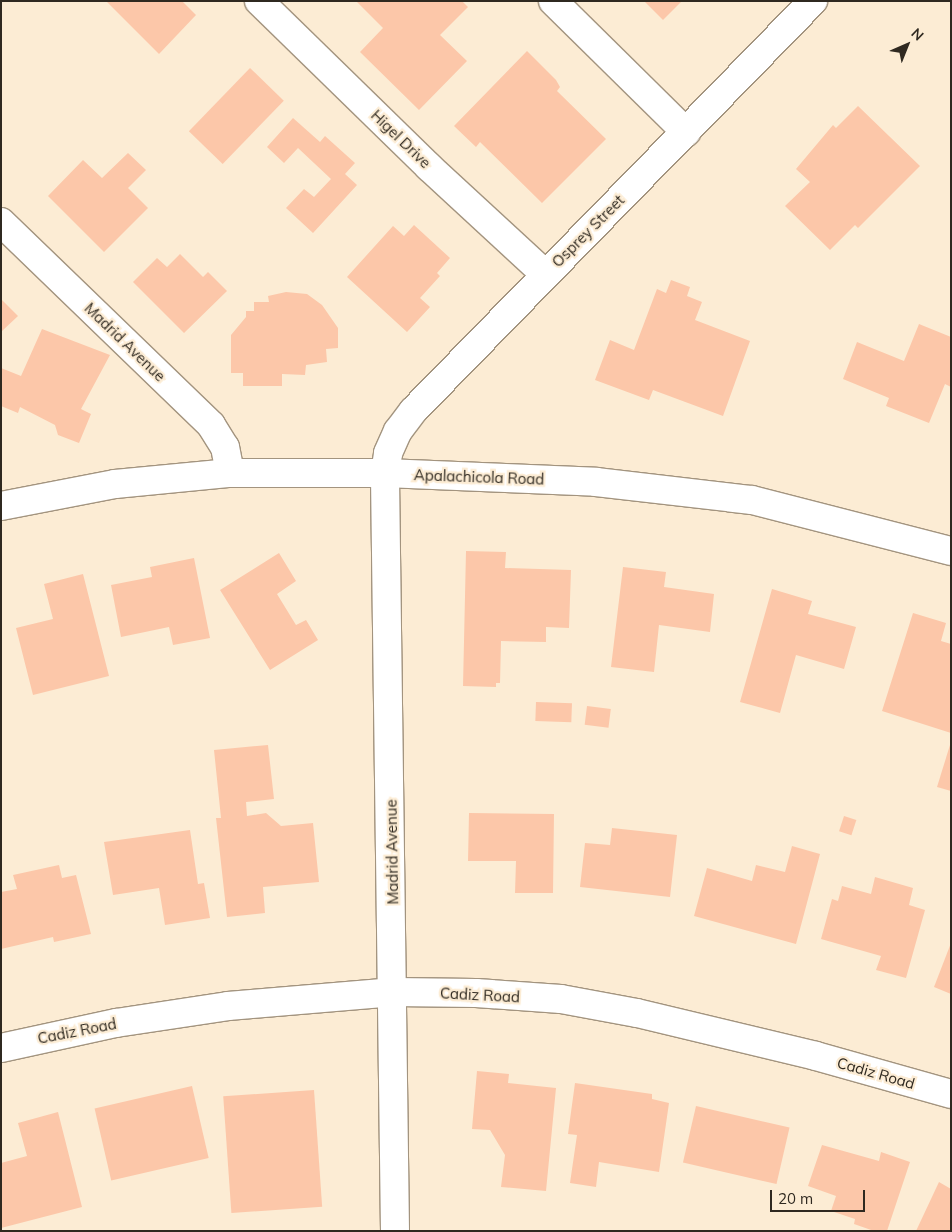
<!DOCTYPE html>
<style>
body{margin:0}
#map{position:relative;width:952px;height:1232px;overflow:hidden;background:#fcecd4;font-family:Mulish,sans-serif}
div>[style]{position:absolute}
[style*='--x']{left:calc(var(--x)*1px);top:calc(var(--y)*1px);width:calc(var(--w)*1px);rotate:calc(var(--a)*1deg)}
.building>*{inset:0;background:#fcc7a9;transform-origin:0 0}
.roads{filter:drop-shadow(1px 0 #a3947f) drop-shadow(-1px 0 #a3947f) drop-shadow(0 1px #a3947f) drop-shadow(0 -1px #a3947f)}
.minor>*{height:28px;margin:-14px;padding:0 14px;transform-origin:14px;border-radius:14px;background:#fff}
span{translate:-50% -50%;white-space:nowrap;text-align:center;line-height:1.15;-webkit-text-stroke:4.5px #fcecd4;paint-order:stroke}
.street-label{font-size:15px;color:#2f2920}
.frame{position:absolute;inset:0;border:2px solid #2f2920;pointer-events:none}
.north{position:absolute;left:882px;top:20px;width:50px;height:50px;-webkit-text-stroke:4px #fcecd4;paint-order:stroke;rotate:44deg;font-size:14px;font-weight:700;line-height:20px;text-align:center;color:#2f2920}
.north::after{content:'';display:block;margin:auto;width:18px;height:22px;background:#2f2920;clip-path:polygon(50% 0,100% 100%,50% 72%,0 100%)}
.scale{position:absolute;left:770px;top:1190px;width:95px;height:22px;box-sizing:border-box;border:2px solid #2f2920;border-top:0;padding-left:6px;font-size:15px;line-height:18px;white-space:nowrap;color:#2f2920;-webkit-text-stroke:4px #fcecd4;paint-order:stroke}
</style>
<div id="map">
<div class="building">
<i style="clip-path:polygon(106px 1px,182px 1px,196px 15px,159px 54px)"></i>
<i style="clip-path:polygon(356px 1px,462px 1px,468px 7px,440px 35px,467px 61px,419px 110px,360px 52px,383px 28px)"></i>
<i style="clip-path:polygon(644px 1px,682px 1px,663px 20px)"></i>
<i style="clip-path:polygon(527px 51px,556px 80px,560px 87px,557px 91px,606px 139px,542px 203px,480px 142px,476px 147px,454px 126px)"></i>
<i style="left:250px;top:68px;width:47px;height:88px;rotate:44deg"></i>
<i style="clip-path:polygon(858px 106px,920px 166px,858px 228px,855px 225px,830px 250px,785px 206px,810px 182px,796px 169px,833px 125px,836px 128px)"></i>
<i style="clip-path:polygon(293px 118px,320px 142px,325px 136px,355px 163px,345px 174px,357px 185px,313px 233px,286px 208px,304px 189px,314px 197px,331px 179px,298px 148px,284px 163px,267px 147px)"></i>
<i style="clip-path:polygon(128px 153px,146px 170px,128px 188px,148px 208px,104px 252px,48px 196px,83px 160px,102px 178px)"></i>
<i style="clip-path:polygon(414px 225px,450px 258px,437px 273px,440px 276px,420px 298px,430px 307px,407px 332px,347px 277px,393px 226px,404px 236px)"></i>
<i style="clip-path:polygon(180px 254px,203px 277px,208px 272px,227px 291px,184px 333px,133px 282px,157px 258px,167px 267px)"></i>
<i style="clip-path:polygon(671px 280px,690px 287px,687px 296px,702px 302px,695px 320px,750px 341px,723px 416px,653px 390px,649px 400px,595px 380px,610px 340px,634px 350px,657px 289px,666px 293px)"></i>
<i style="clip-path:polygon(286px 292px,307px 294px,322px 305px,338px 328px,338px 348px,326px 349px,327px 362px,306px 365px,305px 375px,282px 374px,282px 386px,243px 386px,243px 373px,231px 373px,231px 335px,246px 317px,246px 311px,254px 311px,254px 302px,269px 302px,268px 296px)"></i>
<i style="clip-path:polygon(1px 299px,18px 316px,1px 332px)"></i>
<i style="clip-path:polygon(919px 324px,951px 337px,951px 387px,945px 384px,929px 423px,886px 406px,889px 398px,843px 379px,857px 342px,904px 361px)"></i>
<i style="clip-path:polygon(42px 329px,110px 355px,81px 409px,91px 414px,79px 443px,58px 435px,55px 425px,20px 407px,18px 413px,1px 406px,1px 368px,21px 376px)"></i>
<i style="clip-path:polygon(466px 551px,506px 552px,505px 568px,571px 570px,569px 628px,546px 627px,546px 642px,501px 641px,500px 683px,496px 683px,496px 687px,463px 686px)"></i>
<i style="clip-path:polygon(279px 553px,296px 581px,277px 594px,296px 625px,306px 620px,318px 640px,270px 670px,220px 590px)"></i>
<i style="clip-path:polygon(194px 558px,210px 638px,173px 645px,169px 627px,121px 637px,111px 585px,152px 577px,150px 567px)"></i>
<i style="clip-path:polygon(623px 567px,666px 572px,664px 587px,714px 594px,710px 632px,659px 625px,654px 672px,611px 667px)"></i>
<i style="clip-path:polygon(83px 574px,109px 676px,33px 695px,16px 628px,53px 619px,44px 584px)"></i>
<i style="clip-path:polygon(772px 589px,812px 601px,808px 614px,856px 627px,844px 669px,796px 655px,780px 713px,740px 702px)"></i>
<i style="clip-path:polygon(913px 613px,946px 623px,941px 641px,951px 644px,951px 733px,882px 711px)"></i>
<i style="left:536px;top:702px;width:36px;height:19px;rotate:2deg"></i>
<i style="left:587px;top:706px;width:24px;height:19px;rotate:7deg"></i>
<i style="clip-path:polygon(268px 745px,274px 799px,246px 802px,247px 816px,266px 813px,281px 826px,313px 823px,319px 882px,263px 887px,265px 913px,227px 917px,216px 818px,221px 818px,214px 750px)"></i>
<i style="clip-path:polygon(950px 745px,951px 745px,951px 791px,937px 787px)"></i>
<i style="clip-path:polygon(469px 813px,554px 814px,553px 893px,515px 893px,516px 861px,468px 861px)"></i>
<i style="left:844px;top:816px;width:13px;height:16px;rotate:18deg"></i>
<i style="clip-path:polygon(612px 828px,677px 835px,670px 897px,580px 887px,585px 843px,610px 845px)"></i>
<i style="clip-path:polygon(190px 830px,198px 884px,204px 883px,210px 918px,165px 925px,159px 888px,113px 895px,104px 842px)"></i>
<i style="clip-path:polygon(792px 846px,820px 854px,796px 944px,694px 916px,707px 868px,752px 881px,756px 865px,785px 872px)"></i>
<i style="clip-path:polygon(59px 865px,62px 878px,76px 875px,91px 934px,54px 942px,53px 937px,1px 949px,1px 892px,17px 889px,13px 875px)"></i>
<i style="clip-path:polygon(875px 877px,913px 888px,909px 905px,925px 910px,906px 978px,876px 970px,881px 956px,821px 939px,832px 899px,838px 901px,842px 886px,871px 894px)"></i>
<i style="clip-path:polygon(951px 943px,951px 994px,934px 987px)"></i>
<i style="clip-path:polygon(477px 1071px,509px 1074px,508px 1083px,556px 1088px,546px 1191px,501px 1187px,505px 1155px,490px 1130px,472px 1129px)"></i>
<i style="clip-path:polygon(575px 1083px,652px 1094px,652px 1099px,669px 1103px,659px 1172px,599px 1162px,596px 1187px,570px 1183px,577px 1135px,568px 1134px)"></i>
<i style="left:192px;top:1086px;width:74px;height:100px;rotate:77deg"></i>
<i style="left:314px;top:1090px;width:117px;height:91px;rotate:86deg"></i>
<i style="left:696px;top:1106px;width:96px;height:58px;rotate:13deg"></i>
<i style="clip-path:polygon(58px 1112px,82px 1207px,1px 1228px,1px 1163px,27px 1156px,18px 1123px)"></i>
<i style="clip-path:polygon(822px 1145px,879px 1161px,881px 1152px,910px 1162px,887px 1231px,874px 1231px,854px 1224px,855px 1219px,831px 1211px,836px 1196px,808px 1186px)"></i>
<i style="clip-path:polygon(939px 1182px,951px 1189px,951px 1231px,916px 1231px)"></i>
</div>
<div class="roads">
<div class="minor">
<i style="--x:259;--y:1;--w:238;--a:44.3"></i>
<i style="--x:429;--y:167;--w:158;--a:42.7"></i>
<i style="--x:553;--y:1;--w:187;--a:44.6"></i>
<i style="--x:1;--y:222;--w:292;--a:44"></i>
<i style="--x:211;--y:425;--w:26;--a:58"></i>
<i style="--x:225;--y:447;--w:26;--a:79"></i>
<i style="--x:1;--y:506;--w:116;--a:-10.9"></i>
<i style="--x:115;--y:484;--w:116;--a:-5.5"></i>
<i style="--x:230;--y:473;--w:155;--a:0"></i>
<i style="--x:385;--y:473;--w:211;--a:2.4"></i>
<i style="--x:596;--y:482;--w:157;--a:6.6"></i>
<i style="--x:752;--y:500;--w:205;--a:14.4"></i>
<i style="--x:1;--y:1048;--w:118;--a:-12.3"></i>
<i style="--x:116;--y:1023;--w:113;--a:-8.6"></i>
<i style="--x:228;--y:1006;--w:167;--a:-4.8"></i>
<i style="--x:394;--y:992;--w:82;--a:0.7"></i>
<i style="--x:476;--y:993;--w:85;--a:4"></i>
<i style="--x:561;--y:999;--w:77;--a:10.4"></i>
<i style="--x:637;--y:1013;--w:184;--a:13.5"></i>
<i style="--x:816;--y:1056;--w:140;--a:15.7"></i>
<i style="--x:395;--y:1231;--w:758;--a:-90.76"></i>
<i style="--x:385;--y:473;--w:20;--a:-81"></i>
<i style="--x:388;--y:453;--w:24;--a:-66"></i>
<i style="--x:398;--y:431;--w:25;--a:-53"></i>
<i style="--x:413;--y:411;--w:573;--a:-45.71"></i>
</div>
</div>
<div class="street-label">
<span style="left:401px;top:139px;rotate:44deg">Higel Drive</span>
<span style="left:588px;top:231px;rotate:-45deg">Osprey Street</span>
<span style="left:125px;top:342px;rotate:44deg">Madrid Avenue</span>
<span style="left:479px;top:477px;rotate:2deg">Apalachicola Road</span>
<span style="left:392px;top:852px;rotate:-91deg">Madrid Avenue</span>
<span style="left:480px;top:995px;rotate:3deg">Cadiz Road</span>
<span style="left:77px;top:1031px;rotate:-11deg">Cadiz Road</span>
<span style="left:876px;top:1073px;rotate:16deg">Cadiz Road</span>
</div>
<div class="frame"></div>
<div class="north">N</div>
<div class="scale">20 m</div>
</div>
